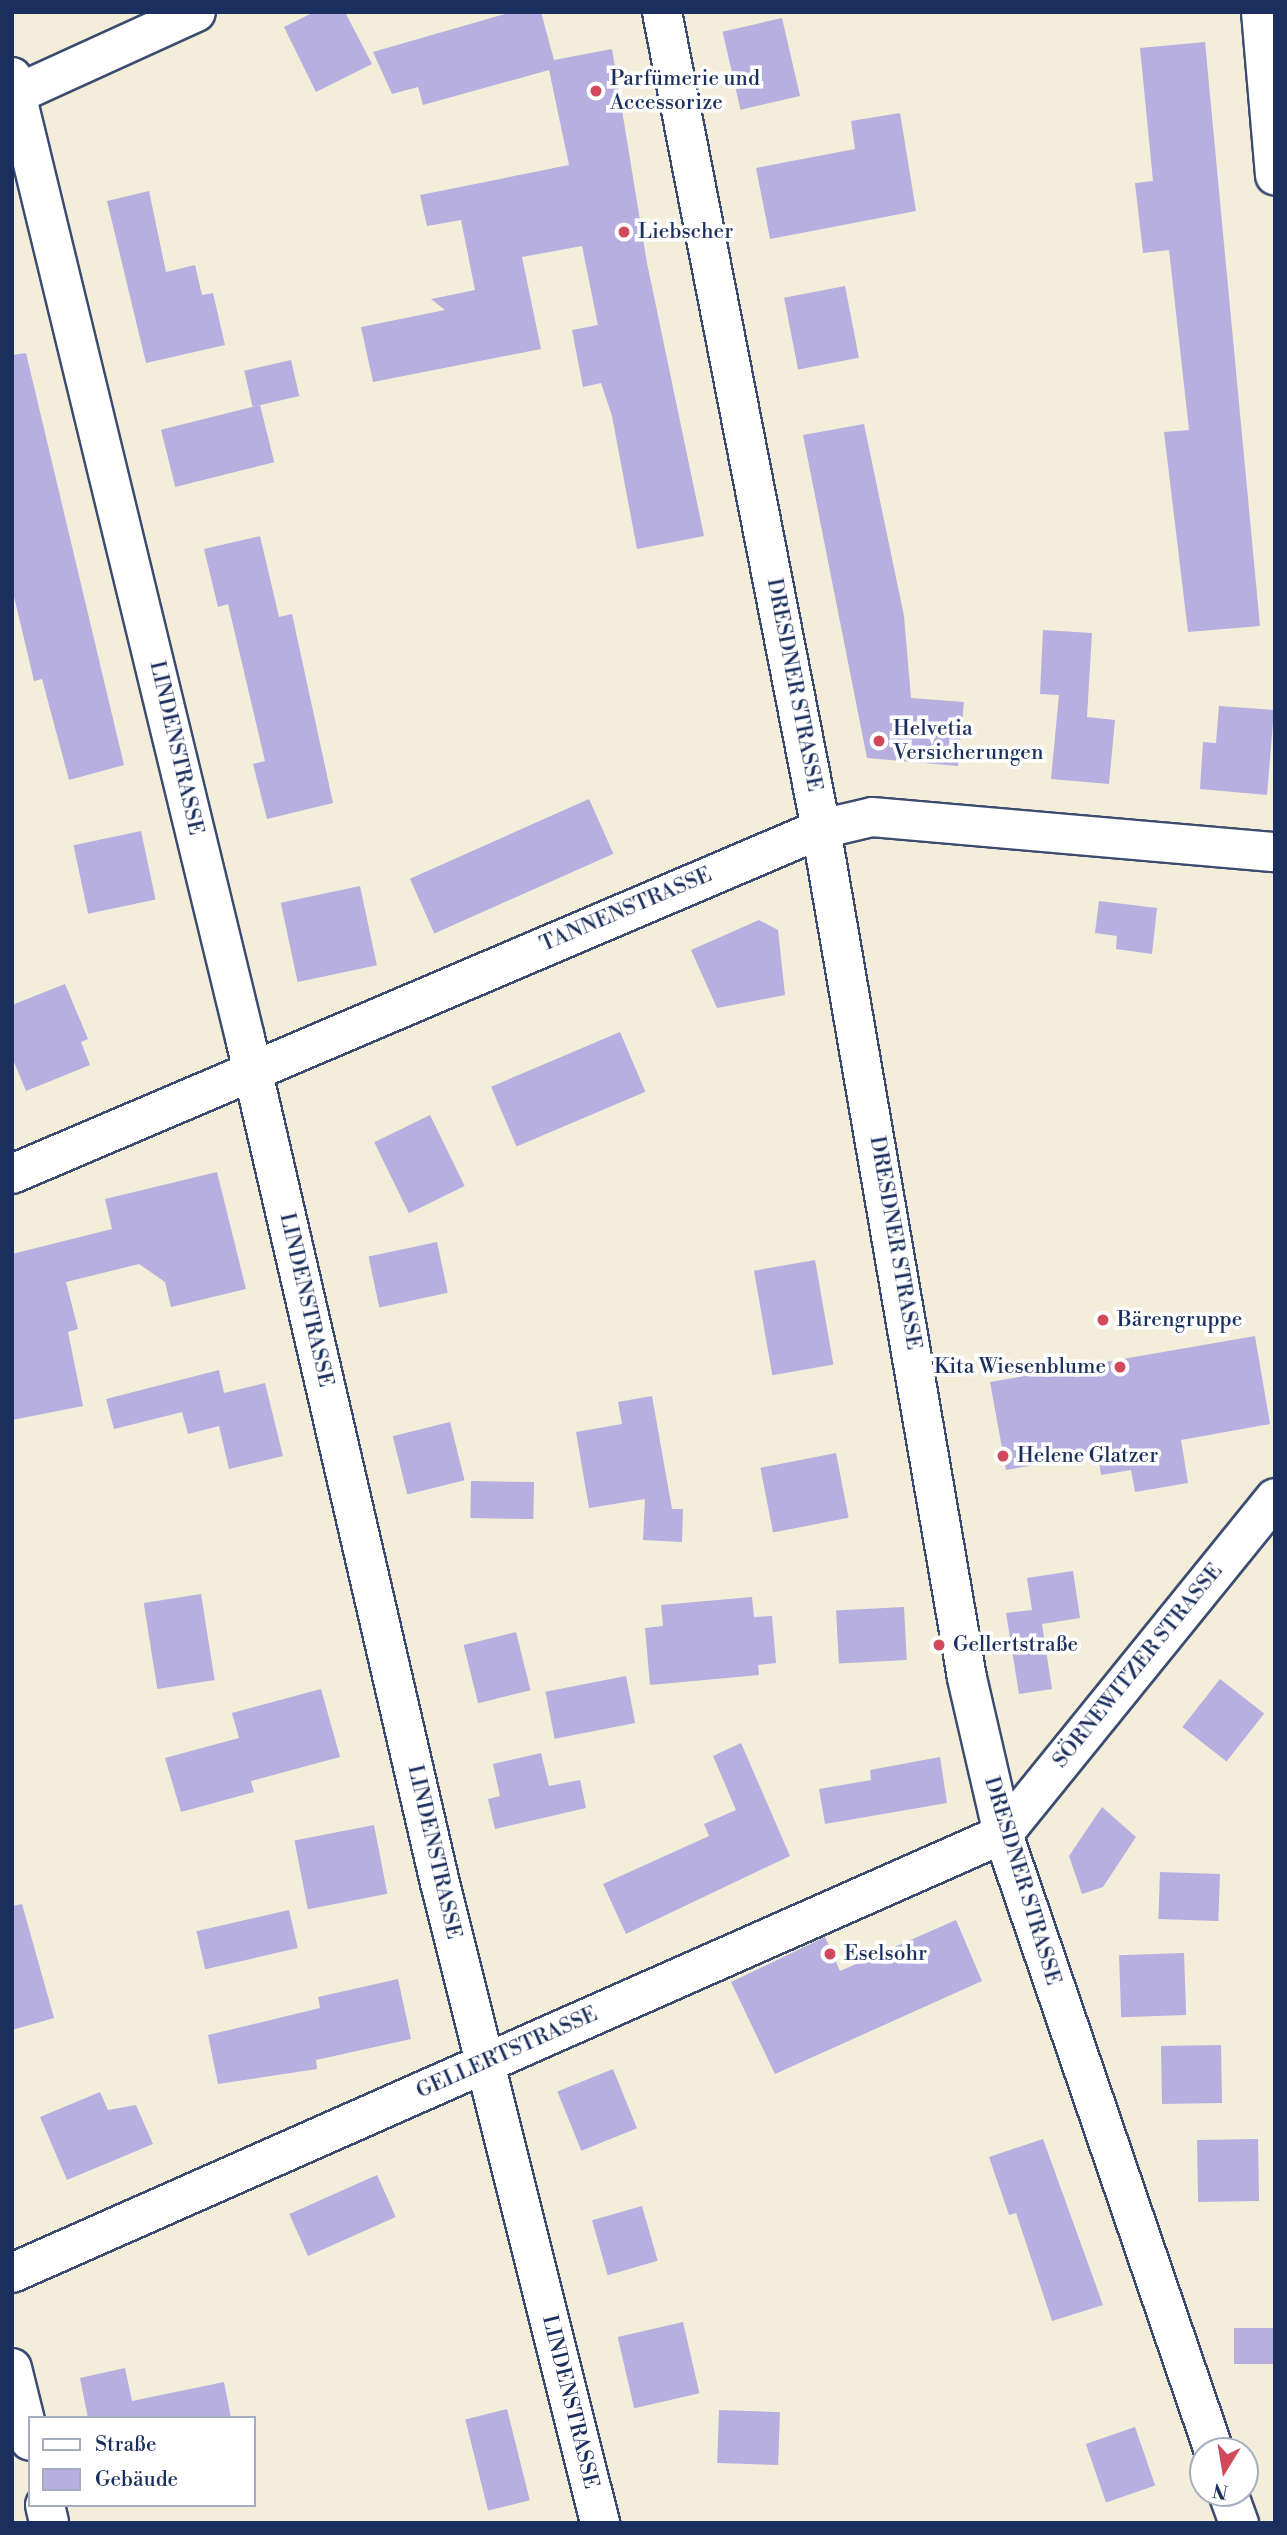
<!DOCTYPE html>
<meta charset="utf-8">
<style>
body{margin:0}
#map{position:relative;width:1287px;height:2535px;overflow:hidden;background:#f3edd9;font-family:"Libre Bodoni",serif}
div>[style]{position:absolute}
[style*='--x']{left:calc(var(--x)*1px);top:calc(var(--y)*1px);width:calc(var(--w)*1px);rotate:calc(var(--a)*1deg)}
.building>*{inset:0;background:#b7afe0;transform-origin:0 0}
.roads{filter:drop-shadow(2px 0 #3b4c70) drop-shadow(-2px 0 #3b4c70) drop-shadow(0 2px #3b4c70) drop-shadow(0 -2px #3b4c70)}
.street>*{height:38px;margin:-19px;padding:0 19px;transform-origin:19px;border-radius:19px;background:#fff}
.secondary>*{height:38px;margin:-19px;padding:0 19px;transform-origin:19px;border-radius:19px;background:#fff}
.dots>*{width:19px;height:19px;translate:-50% -50%;box-sizing:border-box;border:4px solid #fff;border-radius:50%}
span{translate:-50% -50%;white-space:nowrap;text-align:center;line-height:1.15;-webkit-text-stroke:7px #fff;paint-order:stroke}
.poi-label{font-size:21px;color:#1b2f5e}
.left{translate:0 -50%;text-align:left}
.right{translate:-100% -50%;text-align:right}
.street-label{font-size:21px;color:#1b2f5e}
.frame{position:absolute;inset:0;border:14px solid #1b2f5e;pointer-events:none}
.legend{position:absolute;left:28px;top:2416px;width:228px;height:91px;box-sizing:border-box;background:#fff;border:2px solid #a4acbf;margin:0;padding:9px 12px;list-style:none;font-size:21px;color:#1b2f5e}
.legend li{display:flex;align-items:center;gap:14px;height:35px}
.legend b{width:35px;border:2px solid #a4acbf}
.north{position:absolute;left:1189px;top:2437px;width:70px;height:70px;box-sizing:border-box;background:#fff;border:2px solid #a4acbf;border-radius:50%;rotate:191deg;font-size:19px;font-weight:700;line-height:28px;text-align:center;color:#1b2f5e}
.north::after{content:'';display:block;margin:auto;width:24px;height:32px;background:#d1495b;clip-path:polygon(50% 0,100% 100%,50% 72%,0 100%)}
</style>
<div id="map">
<div class="building">
<i style="clip-path:polygon(314px 12px,345px 12px,372px 64px,316px 92px,284px 27px)"></i>
<i style="clip-path:polygon(512px 12px,541px 12px,554px 60px,612px 49px,647px 263px,704px 536px,637px 549px,612px 416px,601px 383px,583px 387px,572px 330px,598px 325px,582px 246px,522px 257px,541px 349px,373px 382px,361px 327px,445px 310px,431px 299px,475px 290px,461px 220px,427px 226px,420px 195px,569px 165px,549px 70px,423px 105px,418px 87px,392px 94px,373px 52px)"></i>
<i style="left:782px;top:18px;width:80px;height:61px;rotate:77deg"></i>
<i style="clip-path:polygon(1205px 42px,1260px 626px,1188px 632px,1164px 432px,1189px 430px,1169px 250px,1143px 253px,1135px 183px,1153px 181px,1140px 48px)"></i>
<i style="clip-path:polygon(900px 113px,916px 211px,770px 239px,756px 168px,855px 149px,851px 121px)"></i>
<i style="clip-path:polygon(149px 191px,166px 272px,195px 265px,202px 295px,213px 293px,225px 345px,146px 363px,107px 201px)"></i>
<i style="left:845px;top:286px;width:73px;height:62px;rotate:79deg"></i>
<i style="clip-path:polygon(26px 353px,124px 765px,69px 780px,42px 679px,34px 681px,12px 588px,12px 355px)"></i>
<i style="left:291px;top:360px;width:37px;height:48px;rotate:77deg"></i>
<i style="left:260px;top:405px;width:59px;height:102px;rotate:76deg"></i>
<i style="clip-path:polygon(864px 424px,904px 616px,911px 698px,964px 702px,958px 766px,867px 758px,803px 435px)"></i>
<i style="clip-path:polygon(260px 536px,279px 617px,292px 614px,333px 803px,267px 819px,253px 764px,265px 761px,228px 604px,218px 607px,204px 549px)"></i>
<i style="clip-path:polygon(1043px 630px,1092px 633px,1087px 717px,1115px 720px,1109px 784px,1051px 779px,1059px 695px,1040px 694px)"></i>
<i style="clip-path:polygon(1219px 706px,1274px 710px,1267px 795px,1200px 789px,1203px 742px,1216px 743px)"></i>
<i style="left:589px;top:799px;width:60px;height:196px;rotate:66deg"></i>
<i style="left:141px;top:831px;width:70px;height:69px;rotate:78deg"></i>
<i style="left:360px;top:886px;width:81px;height:81px;rotate:78deg"></i>
<i style="clip-path:polygon(1099px 901px,1157px 908px,1152px 954px,1116px 949px,1117px 936px,1095px 933px)"></i>
<i style="clip-path:polygon(759px 920px,778px 930px,785px 995px,717px 1008px,691px 950px)"></i>
<i style="clip-path:polygon(65px 984px,88px 1039px,81px 1042px,90px 1065px,26px 1091px,12px 1057px,12px 1005px)"></i>
<i style="left:620px;top:1032px;width:65px;height:140px;rotate:67deg"></i>
<i style="left:430px;top:1115px;width:79px;height:62px;rotate:64deg"></i>
<i style="clip-path:polygon(217px 1172px,246px 1289px,171px 1307px,165px 1282px,139px 1264px,66px 1282px,78px 1329px,68px 1332px,83px 1406px,12px 1420px,12px 1254px,112px 1229px,105px 1199px)"></i>
<i style="left:437px;top:1242px;width:52px;height:70px;rotate:78deg"></i>
<i style="left:815px;top:1260px;width:106px;height:62px;rotate:80deg"></i>
<i style="clip-path:polygon(1255px 1336px,1270px 1424px,1181px 1440px,1188px 1483px,1135px 1492px,1131px 1470px,1101px 1475px,1098px 1454px,1006px 1470px,990px 1382px)"></i>
<i style="clip-path:polygon(219px 1370px,224px 1393px,265px 1383px,283px 1456px,229px 1469px,219px 1426px,188px 1434px,182px 1412px,114px 1429px,106px 1399px)"></i>
<i style="clip-path:polygon(652px 1396px,672px 1509px,683px 1509px,682px 1542px,643px 1540px,645px 1499px,589px 1508px,576px 1432px,622px 1424px,618px 1402px)"></i>
<i style="left:450px;top:1422px;width:60px;height:59px;rotate:76deg"></i>
<i style="left:836px;top:1453px;width:66px;height:77px;rotate:79deg"></i>
<i style="left:471px;top:1481px;width:63px;height:37px;rotate:1deg"></i>
<i style="clip-path:polygon(1073px 1571px,1080px 1618px,1042px 1624px,1052px 1689px,1019px 1694px,1006px 1613px,1032px 1610px,1027px 1578px)"></i>
<i style="left:201px;top:1594px;width:87px;height:58px;rotate:81deg"></i>
<i style="clip-path:polygon(752px 1597px,754px 1617px,772px 1616px,776px 1663px,758px 1665px,759px 1675px,650px 1685px,645px 1628px,663px 1626px,661px 1605px)"></i>
<i style="left:904px;top:1607px;width:53px;height:68px;rotate:87deg"></i>
<i style="left:516px;top:1632px;width:60px;height:54px;rotate:76deg"></i>
<i style="left:626px;top:1676px;width:48px;height:82px;rotate:79deg"></i>
<i style="left:1220px;top:1679px;width:56px;height:61px;rotate:38deg"></i>
<i style="clip-path:polygon(321px 1689px,340px 1757px,251px 1781px,254px 1792px,181px 1812px,165px 1758px,239px 1738px,232px 1713px)"></i>
<i style="clip-path:polygon(741px 1743px,790px 1856px,626px 1934px,603px 1884px,709px 1836px,704px 1824px,736px 1810px,713px 1756px)"></i>
<i style="clip-path:polygon(541px 1753px,549px 1786px,580px 1780px,586px 1808px,495px 1829px,488px 1799px,500px 1796px,493px 1764px)"></i>
<i style="clip-path:polygon(940px 1757px,947px 1803px,825px 1824px,819px 1789px,871px 1780px,870px 1770px)"></i>
<i style="clip-path:polygon(1102px 1807px,1136px 1837px,1103px 1887px,1082px 1894px,1069px 1856px)"></i>
<i style="left:374px;top:1825px;width:70px;height:81px;rotate:79deg"></i>
<i style="left:1160px;top:1872px;width:60px;height:47px;rotate:2deg"></i>
<i style="clip-path:polygon(22px 1904px,54px 2018px,12px 2030px,12px 1906px)"></i>
<i style="left:289px;top:1910px;width:39px;height:95px;rotate:77deg"></i>
<i style="clip-path:polygon(956px 1920px,982px 1981px,775px 2074px,731px 1982px,825px 1937px,840px 1971px)"></i>
<i style="left:1184px;top:1953px;width:62px;height:65px;rotate:88deg"></i>
<i style="clip-path:polygon(398px 1979px,411px 2039px,316px 2060px,317px 2069px,218px 2084px,208px 2035px,320px 2008px,318px 1997px)"></i>
<i style="left:1221px;top:2045px;width:58px;height:60px;rotate:89deg"></i>
<i style="left:613px;top:2069px;width:64px;height:60px;rotate:68deg"></i>
<i style="clip-path:polygon(100px 2092px,108px 2110px,136px 2105px,153px 2144px,67px 2180px,40px 2117px)"></i>
<i style="clip-path:polygon(1043px 2139px,1103px 2305px,1052px 2321px,1016px 2213px,1009px 2215px,989px 2157px)"></i>
<i style="left:1258px;top:2139px;width:62px;height:61px;rotate:89deg"></i>
<i style="left:377px;top:2175px;width:46px;height:96px;rotate:66deg"></i>
<i style="left:642px;top:2206px;width:57px;height:52px;rotate:74deg"></i>
<i style="left:683px;top:2322px;width:73px;height:67px;rotate:77deg"></i>
<i style="left:1234px;top:2328px;width:41px;height:36px"></i>
<i style="clip-path:polygon(125px 2368px,132px 2401px,224px 2382px,231px 2418px,88px 2418px,80px 2378px)"></i>
<i style="left:507px;top:2409px;width:94px;height:43px;rotate:76deg"></i>
<i style="left:719px;top:2410px;width:61px;height:53px;rotate:2deg"></i>
<i style="left:1135px;top:2427px;width:62px;height:52px;rotate:71deg"></i>
</div>
<div class="roads">
<div class="street">
<i style="--x:1261;--y:12;--w:164;--a:85.1"></i>
<i style="--x:12;--y:77;--w:989;--a:76.37"></i>
<i style="--x:245;--y:1038;--w:867;--a:77.01"></i>
<i style="--x:440;--y:1883;--w:660;--a:75.96"></i>
<i style="--x:12;--y:96;--w:202;--a:-24.5"></i>
<i style="--x:12;--y:1174;--w:879;--a:-23.1"></i>
<i style="--x:821;--y:829;--w:52;--a:-13.2"></i>
<i style="--x:872;--y:817;--w:405;--a:5"></i>
<i style="--x:12;--y:2273;--w:1084;--a:-23.89"></i>
<i style="--x:1003;--y:1834;--w:432;--a:-51"></i>
<i style="--x:12;--y:2368;--w:75;--a:76.1"></i>
<i style="--x:45;--y:2505;--w:18;--a:77"></i>
</div>
<div class="secondary">
<i style="--x:662;--y:12;--w:832;--a:78.99"></i>
<i style="--x:821;--y:829;--w:861;--a:80.24"></i>
<i style="--x:967;--y:1678;--w:160;--a:77"></i>
<i style="--x:1003;--y:1834;--w:652;--a:71.12"></i>
<i style="--x:1228;--y:2493;--w:32;--a:70"></i>
</div>
</div>
<div class="dots">
<i style="left:596px;top:91px;background:#d1495b"></i>
<i style="left:624px;top:232px;background:#d1495b"></i>
<i style="left:879px;top:741px;background:#d1495b"></i>
<i style="left:1103px;top:1320px;background:#d1495b"></i>
<i style="left:1120px;top:1367px;background:#d1495b"></i>
<i style="left:1003px;top:1456px;background:#d1495b"></i>
<i style="left:939px;top:1645px;background:#d1495b"></i>
<i style="left:830px;top:1954px;background:#d1495b"></i>
</div>
<div class="poi-label">
<span class="left" style="left:610px;top:91px">Parfümerie und<br>Accessorize</span>
<span class="left" style="left:638px;top:232px">Liebscher</span>
<span class="left" style="left:893px;top:741px">Helvetia<br>Versicherungen</span>
<span class="left" style="left:1117px;top:1320px">Bärengruppe</span>
<span class="right" style="left:1106px;top:1367px">Kita Wiesenblume</span>
<span class="left" style="left:1017px;top:1456px">Helene Glatzer</span>
<span class="left" style="left:953px;top:1645px">Gellertstraße</span>
<span class="left" style="left:844px;top:1954px">Eselsohr</span>
</div>
<div class="street-label">
<span style="left:794px;top:685px;rotate:79deg">DRESDNER STRASSE</span>
<span style="left:176px;top:748px;rotate:77deg">LINDENSTRASSE</span>
<span style="left:626px;top:910px;rotate:-23deg">TANNENSTRASSE</span>
<span style="left:895px;top:1243px;rotate:80deg">DRESDNER STRASSE</span>
<span style="left:306px;top:1300px;rotate:77deg">LINDENSTRASSE</span>
<span style="left:1138px;top:1666px;rotate:-51deg">SÖRNEWITZER STRASSE</span>
<span style="left:434px;top:1852px;rotate:77deg">LINDENSTRASSE</span>
<span style="left:1022px;top:1881px;rotate:73deg">DRESDNER STRASSE</span>
<span style="left:507px;top:2053px;rotate:-24deg">GELLERTSTRASSE</span>
<span style="left:570px;top:2402px;rotate:76deg">LINDENSTRASSE</span>
</div>
<div class="frame"></div>
<ul class="legend">
<li><b style="height:9px;background:#fff"></b>Straße</li>
<li><b style="height:19px;background:#b7afe0"></b>Gebäude</li>
</ul>
<div class="north">N</div>
</div>
